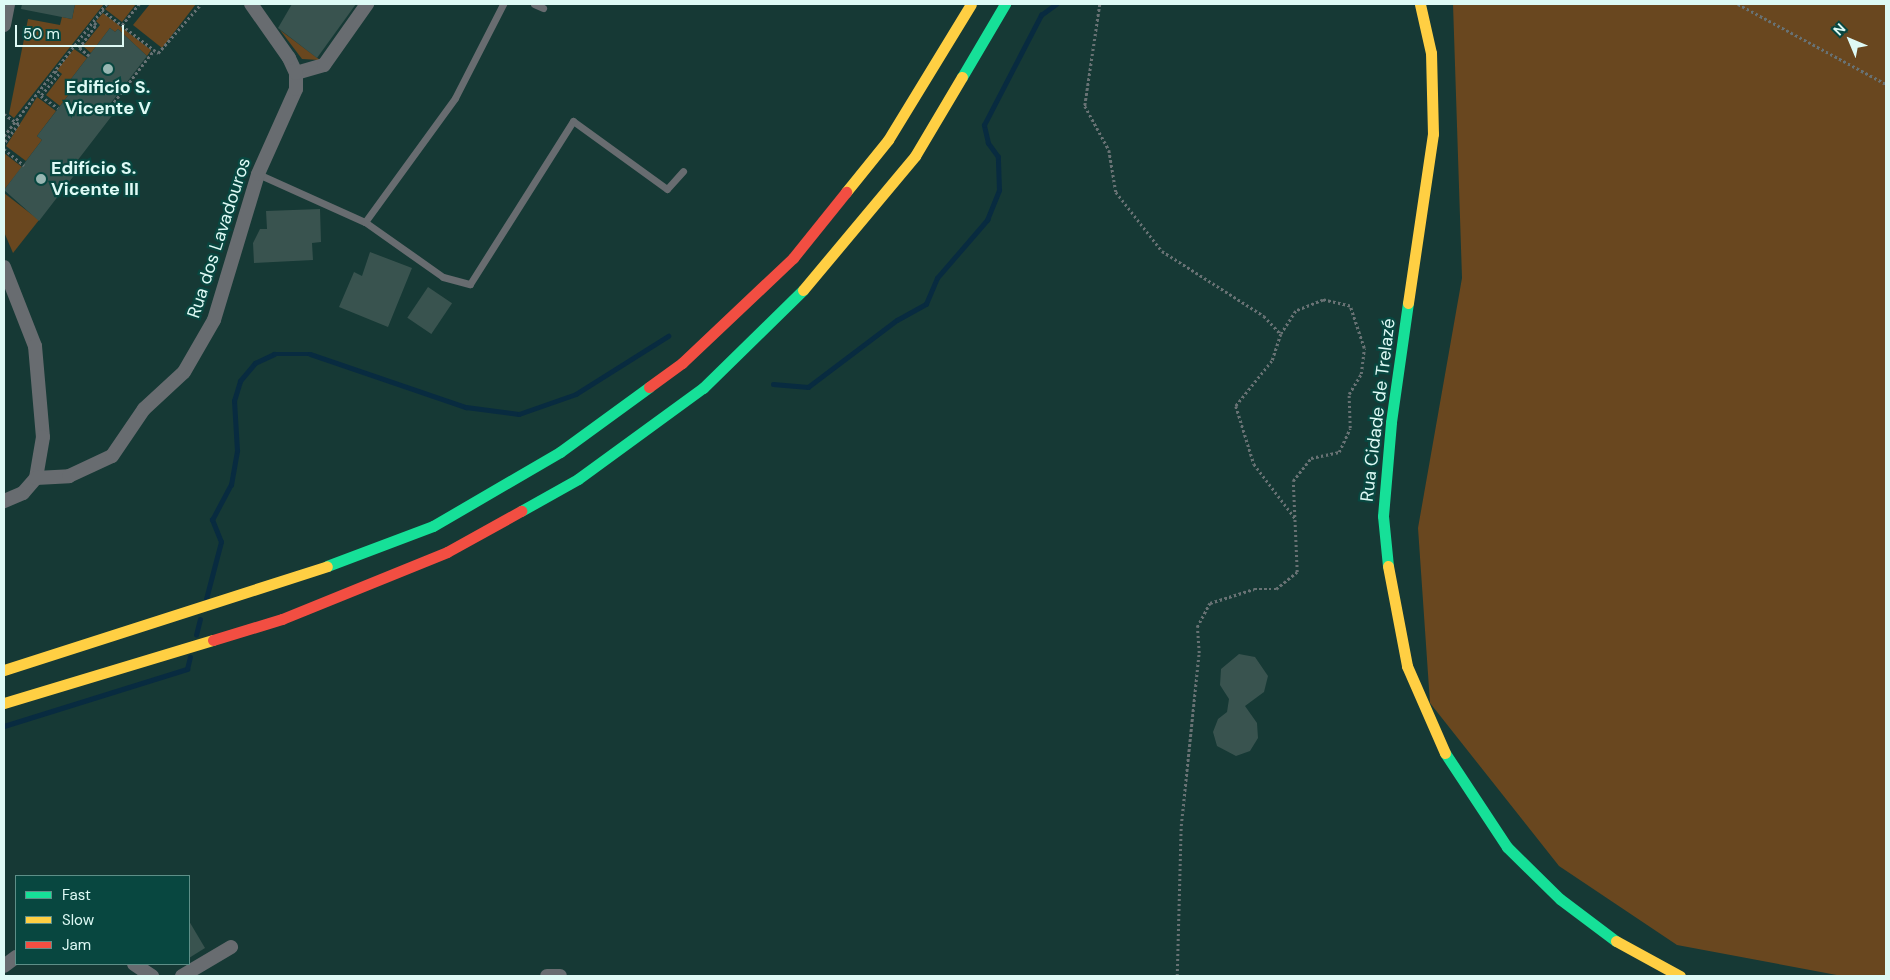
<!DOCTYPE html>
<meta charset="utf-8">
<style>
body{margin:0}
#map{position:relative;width:1890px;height:980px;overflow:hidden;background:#163935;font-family:"DM Sans",sans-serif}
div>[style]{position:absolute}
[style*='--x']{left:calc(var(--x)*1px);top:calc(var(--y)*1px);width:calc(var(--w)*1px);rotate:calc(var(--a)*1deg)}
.green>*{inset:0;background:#69471f}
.stream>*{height:4.5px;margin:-2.25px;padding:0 2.25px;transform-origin:2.25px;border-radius:2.25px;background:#082b40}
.building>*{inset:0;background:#39534f;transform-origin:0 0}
.path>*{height:2.5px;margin-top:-1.25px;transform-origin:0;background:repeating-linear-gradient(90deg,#687274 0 2.5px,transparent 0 5px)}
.lane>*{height:7px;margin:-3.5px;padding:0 3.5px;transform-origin:3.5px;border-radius:3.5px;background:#686c70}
.street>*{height:14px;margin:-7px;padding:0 7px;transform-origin:7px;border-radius:7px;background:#686c70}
.fast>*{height:11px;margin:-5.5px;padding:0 5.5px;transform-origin:5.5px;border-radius:5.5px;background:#16e098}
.slow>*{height:11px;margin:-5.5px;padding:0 5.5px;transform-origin:5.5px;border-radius:5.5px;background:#ffcf43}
.jam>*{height:11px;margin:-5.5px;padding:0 5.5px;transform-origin:5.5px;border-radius:5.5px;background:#f24e42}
.dots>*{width:14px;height:14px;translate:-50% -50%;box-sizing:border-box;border:2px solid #084740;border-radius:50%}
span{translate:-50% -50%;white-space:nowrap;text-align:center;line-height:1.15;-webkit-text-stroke:4.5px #084740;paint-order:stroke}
.poi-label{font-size:18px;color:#defaf5;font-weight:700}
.left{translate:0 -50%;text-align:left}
.street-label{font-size:18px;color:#defaf5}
.frame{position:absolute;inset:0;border:5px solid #defaf5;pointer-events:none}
.legend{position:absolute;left:15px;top:875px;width:175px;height:90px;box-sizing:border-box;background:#084740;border:1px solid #5e8f88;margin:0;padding:6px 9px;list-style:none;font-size:15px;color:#defaf5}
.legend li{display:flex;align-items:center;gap:10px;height:25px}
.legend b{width:25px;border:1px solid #5e8f88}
.north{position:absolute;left:1825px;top:15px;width:50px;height:50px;-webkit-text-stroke:4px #084740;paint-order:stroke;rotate:315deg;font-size:14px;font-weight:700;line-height:20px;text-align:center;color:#defaf5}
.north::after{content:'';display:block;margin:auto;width:18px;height:22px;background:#defaf5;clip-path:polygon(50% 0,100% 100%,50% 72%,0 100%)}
.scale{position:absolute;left:15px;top:25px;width:109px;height:22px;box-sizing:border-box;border:2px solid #defaf5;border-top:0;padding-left:6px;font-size:15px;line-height:18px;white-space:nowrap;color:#defaf5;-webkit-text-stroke:4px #084740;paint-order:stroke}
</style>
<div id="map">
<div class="green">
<i style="clip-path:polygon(75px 4px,104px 4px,14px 118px,9px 114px,28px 19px,60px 25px,62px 17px,72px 19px)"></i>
<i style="clip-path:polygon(110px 4px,136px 4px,122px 22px,105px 9px)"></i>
<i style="clip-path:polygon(150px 4px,196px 4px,162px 48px,133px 25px)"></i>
<i style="clip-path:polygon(1453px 4px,1886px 4px,1886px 976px,1842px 976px,1677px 945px,1559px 866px,1430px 703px,1418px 528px,1462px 278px)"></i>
<i style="clip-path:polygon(103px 13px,151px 50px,147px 56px,118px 29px,115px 32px,110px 28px,91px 53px,83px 46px,100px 25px,96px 21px)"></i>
<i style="clip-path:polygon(280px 30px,320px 60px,302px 59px)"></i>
<i style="clip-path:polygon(74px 49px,87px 58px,71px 79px,77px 84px,60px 106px,46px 95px,62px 74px,57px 70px)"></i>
<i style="clip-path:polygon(37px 97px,56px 111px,37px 136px,42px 140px,26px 161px,6px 146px)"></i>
<i style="clip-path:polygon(4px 153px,22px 167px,4px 190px)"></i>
<i style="clip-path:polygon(4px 193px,39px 220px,13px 253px,4px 232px)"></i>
</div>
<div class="stream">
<i style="--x:773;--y:384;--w:35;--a:5"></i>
<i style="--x:808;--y:387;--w:111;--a:-37"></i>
<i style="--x:897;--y:320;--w:33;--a:-29"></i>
<i style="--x:926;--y:304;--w:28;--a:-67"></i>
<i style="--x:937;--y:278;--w:77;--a:-49.2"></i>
<i style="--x:987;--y:220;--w:32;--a:-68"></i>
<i style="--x:999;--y:190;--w:33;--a:-92"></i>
<i style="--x:998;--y:157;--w:17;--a:-126"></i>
<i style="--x:988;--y:143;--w:18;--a:-103"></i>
<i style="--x:984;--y:125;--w:124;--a:-62.6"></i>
<i style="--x:1041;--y:15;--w:19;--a:-36"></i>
<i style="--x:206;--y:599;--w:59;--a:-75.3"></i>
<i style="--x:221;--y:542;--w:24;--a:-112"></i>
<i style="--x:212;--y:520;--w:40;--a:-62"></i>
<i style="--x:231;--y:485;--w:35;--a:-80"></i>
<i style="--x:237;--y:451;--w:50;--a:-93.4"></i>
<i style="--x:234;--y:401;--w:21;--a:-73"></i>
<i style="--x:240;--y:381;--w:23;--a:-50"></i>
<i style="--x:255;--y:363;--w:21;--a:-25"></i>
<i style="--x:274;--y:354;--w:36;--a:0"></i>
<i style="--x:310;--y:354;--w:165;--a:18.8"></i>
<i style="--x:466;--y:407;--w:53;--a:7.5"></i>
<i style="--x:519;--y:414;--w:60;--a:-19.3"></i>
<i style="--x:576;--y:394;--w:109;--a:-32.2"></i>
<i style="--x:196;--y:635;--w:16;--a:-76"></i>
<i style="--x:4;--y:726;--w:192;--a:-17.3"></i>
<i style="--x:187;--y:669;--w:12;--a:-76"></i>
</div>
<div class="building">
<i style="clip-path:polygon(22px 4px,75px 4px,72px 19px,21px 9px)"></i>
<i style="clip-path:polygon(292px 4px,356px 4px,317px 58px,278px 28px)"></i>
<i style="clip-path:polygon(110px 28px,115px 32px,118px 29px,147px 56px,107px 108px,114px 113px,74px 165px,79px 169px,39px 221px,4px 190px,42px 140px,37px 136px,77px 84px,71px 79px)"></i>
<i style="clip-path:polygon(320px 209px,321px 242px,312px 243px,313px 260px,254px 263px,253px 243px,260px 229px,267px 229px,266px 211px)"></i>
<i style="clip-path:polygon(370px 252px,412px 268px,388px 327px,339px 307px,354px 272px,362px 276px)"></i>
<i style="left:428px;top:287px;width:29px;height:37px;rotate:34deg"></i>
<i style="clip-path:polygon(1239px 654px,1255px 657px,1268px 676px,1264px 692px,1245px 706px,1257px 723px,1258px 738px,1250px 751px,1236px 756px,1217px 746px,1213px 732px,1218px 719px,1227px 712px,1229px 699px,1220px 685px,1221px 669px)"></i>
<i style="clip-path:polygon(189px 921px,205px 948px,189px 958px)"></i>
</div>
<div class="path">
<i style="--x:107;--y:4;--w:8;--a:130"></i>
<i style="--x:102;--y:10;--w:71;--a:37.5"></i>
<i style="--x:158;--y:53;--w:65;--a:-48.7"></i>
<i style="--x:1100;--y:4;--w:103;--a:98.4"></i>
<i style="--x:1085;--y:106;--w:50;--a:61.4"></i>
<i style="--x:1109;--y:150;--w:43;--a:80.5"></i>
<i style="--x:1116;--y:192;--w:75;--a:52.1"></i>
<i style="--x:1162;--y:251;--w:121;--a:32.5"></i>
<i style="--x:1264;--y:316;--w:25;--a:47"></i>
<i style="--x:1281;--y:334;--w:28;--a:108"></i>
<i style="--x:1272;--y:361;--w:58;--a:128.7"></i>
<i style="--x:1236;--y:406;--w:61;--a:72.8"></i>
<i style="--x:1254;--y:464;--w:68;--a:52.8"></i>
<i style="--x:1738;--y:4;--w:168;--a:28.4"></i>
<i style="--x:122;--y:25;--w:27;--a:-51"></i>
<i style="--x:89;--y:56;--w:13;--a:-141"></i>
<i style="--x:79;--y:48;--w:29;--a:-54"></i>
<i style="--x:96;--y:25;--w:4;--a:-135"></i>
<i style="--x:55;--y:71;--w:5;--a:37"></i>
<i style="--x:59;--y:74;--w:28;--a:129"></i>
<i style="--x:41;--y:96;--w:21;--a:35"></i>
<i style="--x:111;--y:106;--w:71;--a:-52.5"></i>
<i style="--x:4;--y:114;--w:18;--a:34"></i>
<i style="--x:19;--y:124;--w:25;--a:127"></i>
<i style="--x:4;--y:136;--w:160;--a:-52.1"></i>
<i style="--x:4;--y:149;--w:26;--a:39"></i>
<i style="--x:1177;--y:976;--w:150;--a:-88.5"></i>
<i style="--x:1181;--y:826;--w:174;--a:-84.1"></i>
<i style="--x:1199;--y:653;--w:26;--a:-94"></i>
<i style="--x:1197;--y:627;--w:27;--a:-62"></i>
<i style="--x:1210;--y:603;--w:46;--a:-17.7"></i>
<i style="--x:1254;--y:589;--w:22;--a:0"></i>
<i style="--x:1276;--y:589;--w:27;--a:-39"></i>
<i style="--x:1297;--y:572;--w:91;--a:-92.5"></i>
<i style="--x:1293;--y:481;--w:29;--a:-52"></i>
<i style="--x:1311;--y:458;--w:29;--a:-12"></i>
<i style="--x:1339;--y:452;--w:26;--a:-65"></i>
<i style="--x:1350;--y:428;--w:34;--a:-92"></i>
<i style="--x:1349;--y:394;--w:23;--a:-59"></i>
<i style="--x:1361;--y:374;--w:26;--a:-83"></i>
<i style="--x:1364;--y:348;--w:44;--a:-108.4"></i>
<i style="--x:1350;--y:306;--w:28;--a:-167"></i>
<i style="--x:1323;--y:300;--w:29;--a:158"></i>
<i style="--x:1296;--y:311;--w:27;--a:123"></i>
</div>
<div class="lane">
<i style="--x:534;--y:4;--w:10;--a:24"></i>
<i style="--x:258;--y:174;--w:117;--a:24.2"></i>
<i style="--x:365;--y:222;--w:95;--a:35.2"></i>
<i style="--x:443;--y:277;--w:28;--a:15"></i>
<i style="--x:470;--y:284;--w:193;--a:-57.7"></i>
<i style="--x:573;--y:121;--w:116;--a:35.9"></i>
<i style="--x:667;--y:189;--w:24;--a:-48"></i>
<i style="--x:365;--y:222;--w:153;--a:-54"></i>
<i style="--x:455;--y:98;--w:106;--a:-62.9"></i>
</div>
<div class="street">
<i style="--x:4;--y:25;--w:21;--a:-79"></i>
<i style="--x:296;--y:73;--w:29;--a:-16"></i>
<i style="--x:324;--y:65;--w:75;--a:-54.8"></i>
<i style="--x:4;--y:267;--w:85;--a:68.6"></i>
<i style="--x:35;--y:346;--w:91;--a:85"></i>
<i style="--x:43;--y:437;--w:42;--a:99.7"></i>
<i style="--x:36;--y:478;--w:20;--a:131"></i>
<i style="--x:23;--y:493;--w:21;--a:157"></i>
<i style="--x:36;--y:478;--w:33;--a:-3"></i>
<i style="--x:69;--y:476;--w:47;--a:-24.9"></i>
<i style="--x:112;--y:456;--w:57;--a:-55.8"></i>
<i style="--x:144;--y:409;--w:54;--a:-42.8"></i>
<i style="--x:184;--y:372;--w:60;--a:-60"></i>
<i style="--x:214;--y:320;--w:152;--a:-73.2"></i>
<i style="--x:258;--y:174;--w:93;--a:-65.9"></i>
<i style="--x:296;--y:89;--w:16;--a:-90"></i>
<i style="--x:296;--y:73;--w:17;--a:-115"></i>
<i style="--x:289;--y:58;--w:66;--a:-125.1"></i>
<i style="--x:134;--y:964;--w:22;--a:34"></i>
<i style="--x:4;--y:966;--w:15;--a:-37"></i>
<i style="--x:182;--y:976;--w:57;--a:-30.6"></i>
<i style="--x:547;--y:976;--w:13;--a:0"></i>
</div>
<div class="fast">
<i style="--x:962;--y:77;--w:85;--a:-59.5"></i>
<i style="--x:521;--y:511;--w:65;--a:-29.3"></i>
<i style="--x:578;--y:479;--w:155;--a:-36.1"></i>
<i style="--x:703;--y:388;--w:140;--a:-44.4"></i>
<i style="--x:327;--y:566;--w:113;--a:-20.7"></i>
<i style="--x:433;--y:526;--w:147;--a:-30.2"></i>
<i style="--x:560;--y:452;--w:110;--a:-36.1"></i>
<i style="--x:1388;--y:566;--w:50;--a:-95.7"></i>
<i style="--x:1383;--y:516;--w:94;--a:-85.1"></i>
<i style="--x:1391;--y:422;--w:120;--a:-81.9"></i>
<i style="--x:1445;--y:753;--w:113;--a:56.6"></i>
<i style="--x:1507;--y:847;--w:74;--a:44.5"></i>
<i style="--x:1560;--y:899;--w:70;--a:36.9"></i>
</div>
<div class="slow">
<i style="--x:846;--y:192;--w:67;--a:-51.1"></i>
<i style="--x:888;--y:140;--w:159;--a:-58.6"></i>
<i style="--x:803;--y:290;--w:175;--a:-50.1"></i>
<i style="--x:915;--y:156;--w:92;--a:-59.3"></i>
<i style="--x:1408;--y:303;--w:171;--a:-81.6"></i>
<i style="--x:1433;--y:134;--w:81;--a:-91.4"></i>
<i style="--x:1431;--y:53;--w:50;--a:-102.7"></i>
<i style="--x:1388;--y:566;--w:102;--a:79.2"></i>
<i style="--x:1407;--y:666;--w:95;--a:66.4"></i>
<i style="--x:4;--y:670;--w:339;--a:-17.8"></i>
<i style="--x:4;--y:703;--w:218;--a:-16.8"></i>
<i style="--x:1616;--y:941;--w:73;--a:28.7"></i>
</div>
<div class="jam">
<i style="--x:649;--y:387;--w:41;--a:-36"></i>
<i style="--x:682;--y:363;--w:153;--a:-43.4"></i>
<i style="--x:793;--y:258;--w:85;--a:-51.2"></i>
<i style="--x:213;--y:640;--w:72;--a:-16.9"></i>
<i style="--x:282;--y:619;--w:178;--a:-22.1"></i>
<i style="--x:447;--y:552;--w:85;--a:-29"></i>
</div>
<div class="dots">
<i style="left:108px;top:69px;background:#98b6b2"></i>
<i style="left:41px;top:179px;background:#98b6b2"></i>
</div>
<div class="poi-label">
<span style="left:108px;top:98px">Edificío S.<br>Vicente V</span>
<span class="left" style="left:51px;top:179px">Edifício S.<br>Vicente III</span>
</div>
<div class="street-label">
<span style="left:219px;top:238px;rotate:-72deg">Rua dos Lavadouros</span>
<span style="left:1378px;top:410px;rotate:-83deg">Rua Cidade de Trelazé</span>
</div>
<div class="frame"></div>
<ul class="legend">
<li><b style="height:6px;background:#16e098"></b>Fast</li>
<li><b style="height:6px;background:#ffcf43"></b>Slow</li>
<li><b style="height:6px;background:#f24e42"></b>Jam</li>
</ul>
<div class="north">N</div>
<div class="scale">50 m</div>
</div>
